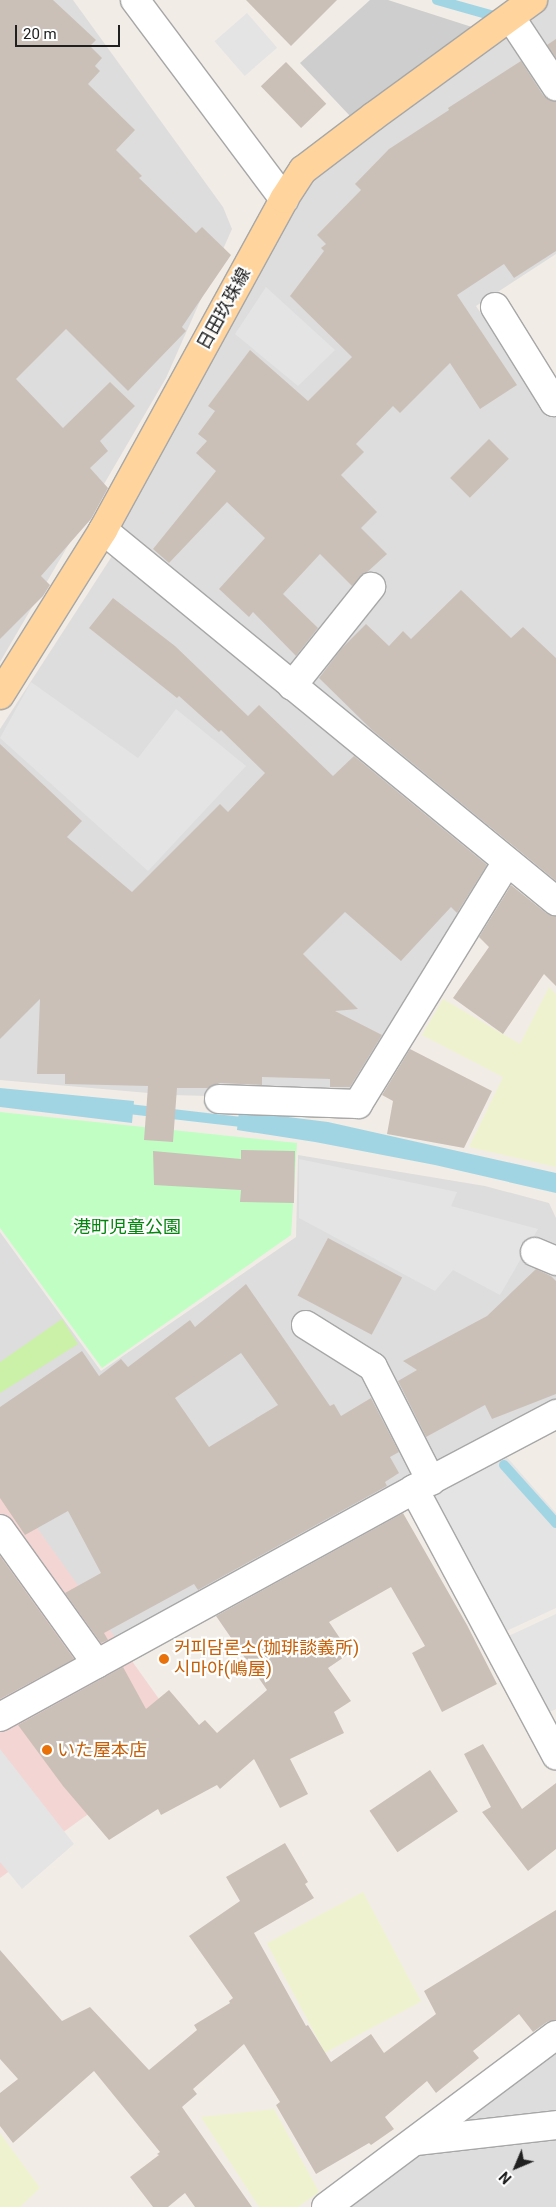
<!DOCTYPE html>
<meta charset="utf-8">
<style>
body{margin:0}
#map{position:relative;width:556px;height:2207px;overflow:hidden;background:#f1ede6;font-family:Roboto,"Noto Sans JP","Noto Sans KR",sans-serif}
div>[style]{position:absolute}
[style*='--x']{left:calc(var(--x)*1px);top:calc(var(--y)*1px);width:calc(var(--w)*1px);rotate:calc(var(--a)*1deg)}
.residential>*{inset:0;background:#dedddd}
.commercial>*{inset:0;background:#f3d5d4}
.religious>*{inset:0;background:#cecece}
.farmland>*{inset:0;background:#eff2cf;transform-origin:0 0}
.grass>*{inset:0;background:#cbf0a7}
.park>*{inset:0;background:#c0fec4}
.parking>*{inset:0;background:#e4e4e4;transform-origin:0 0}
.water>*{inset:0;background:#a2d5e3}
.stream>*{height:10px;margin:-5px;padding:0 5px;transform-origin:5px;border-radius:5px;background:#a2d5e3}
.building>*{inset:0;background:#cac0b8;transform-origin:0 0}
.roads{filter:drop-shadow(1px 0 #a7a7a7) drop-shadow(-1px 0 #a7a7a7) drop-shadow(0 1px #a7a7a7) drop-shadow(0 -1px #a7a7a7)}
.street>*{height:28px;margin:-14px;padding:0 14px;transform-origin:14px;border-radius:14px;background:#fff}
.primary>*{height:28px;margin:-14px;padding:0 14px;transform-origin:14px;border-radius:14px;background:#ffd49d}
.dots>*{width:14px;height:14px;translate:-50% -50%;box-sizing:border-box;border:2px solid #fff;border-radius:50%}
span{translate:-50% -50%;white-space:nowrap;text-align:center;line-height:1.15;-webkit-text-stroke:4.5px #fff;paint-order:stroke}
.street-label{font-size:18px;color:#202020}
.park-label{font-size:18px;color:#02850c}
.food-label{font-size:18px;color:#c56008}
.left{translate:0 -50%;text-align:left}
.north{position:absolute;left:491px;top:2142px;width:50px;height:50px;-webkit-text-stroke:4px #fff;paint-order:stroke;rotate:225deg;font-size:14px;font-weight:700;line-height:20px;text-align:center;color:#202020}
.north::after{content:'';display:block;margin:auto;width:18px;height:22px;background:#202020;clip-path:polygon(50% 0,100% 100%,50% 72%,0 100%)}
.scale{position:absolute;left:15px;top:25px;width:105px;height:22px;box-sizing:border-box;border:2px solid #202020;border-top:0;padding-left:6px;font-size:15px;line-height:18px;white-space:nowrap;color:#202020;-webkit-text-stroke:4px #fff;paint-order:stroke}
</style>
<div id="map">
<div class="residential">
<i style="clip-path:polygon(0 0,73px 0,223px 207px,232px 229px,166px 378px,0 662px)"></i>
<i style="clip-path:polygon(544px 0,556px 0,556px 76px,519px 19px)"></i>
<i style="clip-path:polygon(503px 29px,556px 104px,556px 254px,476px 306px,550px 415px,556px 411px,556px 759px,481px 834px,111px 528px,310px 175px)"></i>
<i style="clip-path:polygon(114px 553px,496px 862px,353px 1100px,171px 1095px,0 1080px,0 729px)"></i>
<i style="clip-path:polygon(298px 1155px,485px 1186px,549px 1203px,556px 1218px,556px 1404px,99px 1658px,0 1520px,0 1232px,101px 1371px,296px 1237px)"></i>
<i style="clip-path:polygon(556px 2050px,556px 2207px,351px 2207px)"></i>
</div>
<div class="commercial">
<i style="clip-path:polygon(0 1476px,189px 1741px,0 1878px)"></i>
</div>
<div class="religious">
<i style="clip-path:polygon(370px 0,388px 0,475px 28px,350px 116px,300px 63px)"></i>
</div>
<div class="farmland">
<i style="clip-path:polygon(549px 987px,556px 994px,556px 1167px,469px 1147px,503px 1077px,422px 1035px,443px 999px,520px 1044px)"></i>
<i style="left:363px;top:1892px;width:124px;height:109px;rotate:62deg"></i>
<i style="clip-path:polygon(274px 2109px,319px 2192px,298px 2207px,259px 2207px,201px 2117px)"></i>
<i style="clip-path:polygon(0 2133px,40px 2188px,20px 2207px,0 2207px)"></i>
</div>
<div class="grass">
<i style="clip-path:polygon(62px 1319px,78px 1344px,0 1393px,0 1362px)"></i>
</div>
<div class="park">
<i style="clip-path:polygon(0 1112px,297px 1143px,291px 1235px,102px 1368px,0 1228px)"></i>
</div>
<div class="parking">
<i style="left:247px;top:13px;width:46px;height:43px;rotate:49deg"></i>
<i style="clip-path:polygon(266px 287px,335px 350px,298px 386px,235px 334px)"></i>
<i style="clip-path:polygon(31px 682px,138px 758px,176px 709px,246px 766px,148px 871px,0 738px)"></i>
<i style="clip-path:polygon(299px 1159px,457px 1192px,451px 1206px,538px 1229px,500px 1295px,453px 1270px,435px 1291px,299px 1218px)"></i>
<i style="clip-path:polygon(504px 1454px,556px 1513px,556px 1608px,498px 1635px,423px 1493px)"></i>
<i style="clip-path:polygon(556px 1614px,556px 1709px,543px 1715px,502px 1639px)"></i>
<i style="clip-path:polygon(0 1749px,74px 1844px,22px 1889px,0 1862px)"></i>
</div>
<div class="water">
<i style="clip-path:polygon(0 1088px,134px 1101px,132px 1123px,0 1107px)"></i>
<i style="clip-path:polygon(239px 1111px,328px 1122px,556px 1173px,556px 1193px,435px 1165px,315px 1142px,237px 1130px)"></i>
</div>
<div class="stream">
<i style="--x:437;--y:0;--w:66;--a:15.7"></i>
<i style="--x:120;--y:1108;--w:131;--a:6.6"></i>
<i style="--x:504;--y:1465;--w:78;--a:48.1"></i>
</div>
<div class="building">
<i style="clip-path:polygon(0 0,53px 0,96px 40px,90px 46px,102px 58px,95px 66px,100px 71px,88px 84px,135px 130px,116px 150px,142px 176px,139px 178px,196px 233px,202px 227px,231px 255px,182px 327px,186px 331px,128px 391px,66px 329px,16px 379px,63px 428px,110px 382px,135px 406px,100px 441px,108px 451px,90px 468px,108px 488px,91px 519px,41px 576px,50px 585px,43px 596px,0 639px)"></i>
<i style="clip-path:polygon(246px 0,337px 0,291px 46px)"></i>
<i style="clip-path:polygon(556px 39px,556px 58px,547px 45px)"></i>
<i style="clip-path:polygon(521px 61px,543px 95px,549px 100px,556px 101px,556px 251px,514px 278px,504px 264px,457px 295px,517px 385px,480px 409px,450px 363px,400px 413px,393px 406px,356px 444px,364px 452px,341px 475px,377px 512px,361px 528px,387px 554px,352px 586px,320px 554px,283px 594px,318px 628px,296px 656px,253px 612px,249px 617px,219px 589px,265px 538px,227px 502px,169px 563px,153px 549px,216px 471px,196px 453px,207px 441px,198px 434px,215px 411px,208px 406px,250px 350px,308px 401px,352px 357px,290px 296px,324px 251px,321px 248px,326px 244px,317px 235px,361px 190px,355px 184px,389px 149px,449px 110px,448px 108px)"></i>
<i style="left:286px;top:62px;width:58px;height:35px;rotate:46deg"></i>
<i style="left:489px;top:439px;width:28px;height:55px;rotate:45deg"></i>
<i style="clip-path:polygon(461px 590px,511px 638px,523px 627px,556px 658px,556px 881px,372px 730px,319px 678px,342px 648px,366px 624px,389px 646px,403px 631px,411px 639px)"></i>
<i style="clip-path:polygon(113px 598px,175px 646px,248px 716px,259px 705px,333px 776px,354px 756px,487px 865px,457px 913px,451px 907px,401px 961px,345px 912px,303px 954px,358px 1009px,335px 1011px,382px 1035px,350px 1087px,330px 1087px,330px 1079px,262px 1077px,262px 1085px,220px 1083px,208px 1088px,177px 1088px,173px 1142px,144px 1140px,148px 1086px,65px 1084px,65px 1074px,37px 1074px,40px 999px,0 1039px,0 744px,82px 821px,67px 837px,132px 892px,220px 804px,228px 812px,265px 773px,221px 730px,219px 732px,179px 696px,177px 698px,89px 628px)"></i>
<i style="clip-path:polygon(511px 885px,546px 913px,556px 916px,556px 986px,544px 974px,503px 1034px,453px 998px,489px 947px,479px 937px)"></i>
<i style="clip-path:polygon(410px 1049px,492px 1091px,464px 1148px,387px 1134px,393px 1101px,382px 1095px)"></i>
<i style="clip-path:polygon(241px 1150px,295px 1151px,294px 1203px,240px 1202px,241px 1190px,154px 1185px,153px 1151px,241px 1159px)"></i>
<i style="left:328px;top:1238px;width:84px;height:65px;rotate:28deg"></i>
<i style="clip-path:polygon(536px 1269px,551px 1276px,556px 1281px,556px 1394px,492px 1419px,485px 1405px,426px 1437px,398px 1381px,417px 1370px,403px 1361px,487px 1316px)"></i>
<i style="clip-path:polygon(evenodd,246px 1284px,330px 1406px,334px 1404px,341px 1416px,371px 1398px,399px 1452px,390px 1457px,399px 1473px,385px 1482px,387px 1486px,198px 1590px,194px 1584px,104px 1633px,108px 1640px,101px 1643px,65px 1593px,101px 1573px,68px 1511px,25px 1535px,0 1498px,0 1407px,82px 1351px,99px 1376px,121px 1359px,128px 1367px,190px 1320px,195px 1327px,246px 1284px,241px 1353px,278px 1405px,209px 1447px,175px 1398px,241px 1353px)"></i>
<i style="clip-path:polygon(403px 1513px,467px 1625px,497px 1684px,442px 1712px,412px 1653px,425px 1646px,391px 1587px,329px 1622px,350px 1653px,328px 1668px,351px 1701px,334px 1712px,344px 1733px,290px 1759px,308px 1794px,280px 1808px,254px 1759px,220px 1789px,217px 1785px,161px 1815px,158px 1809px,109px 1840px,63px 1786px,18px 1725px,123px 1667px,146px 1709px,169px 1690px,199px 1725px,205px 1720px,217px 1733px,267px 1690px,216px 1616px)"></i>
<i style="clip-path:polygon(0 1556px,74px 1659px,0 1699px)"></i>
<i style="clip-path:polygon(483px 1744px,522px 1809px,556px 1783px,556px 1849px,528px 1871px,482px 1812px,491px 1807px,464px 1754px)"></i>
<i style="left:430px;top:1770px;width:50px;height:73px;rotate:56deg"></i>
<i style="clip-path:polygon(285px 1843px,308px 1882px,305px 1884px,314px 1898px,254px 1933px,306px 2026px,308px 2025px,331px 2062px,371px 2034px,384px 2053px,436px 2014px,424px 1991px,556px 1910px,556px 2020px,547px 2022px,533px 2032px,519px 2014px,473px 2051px,479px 2058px,436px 2093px,427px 2081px,385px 2117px,394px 2129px,371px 2145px,369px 2143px,316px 2174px,276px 2105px,280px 2102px,244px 2044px,193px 2089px,197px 2094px,182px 2107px,252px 2207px,195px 2207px,185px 2193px,168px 2207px,153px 2207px,130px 2177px,159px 2155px,157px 2154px,160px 2152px,94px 2071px,13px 2143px,0 2126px,0 2093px,18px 2079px,0 2059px,0 1950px,62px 2021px,90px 2007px,149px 2070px,197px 2030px,194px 2025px,230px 2003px,229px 2001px,233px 1998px,189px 1936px,240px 1901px,226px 1877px)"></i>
</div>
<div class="roads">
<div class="street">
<i style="--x:135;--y:0;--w:249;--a:53.2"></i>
<i style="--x:511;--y:18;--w:82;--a:56.5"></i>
<i style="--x:495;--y:307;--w:112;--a:58.2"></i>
<i style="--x:554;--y:402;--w:3;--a:-45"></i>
<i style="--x:103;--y:530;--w:586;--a:39.32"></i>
<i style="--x:292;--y:686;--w:127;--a:-51.4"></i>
<i style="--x:219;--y:1099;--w:139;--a:2.1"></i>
<i style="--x:358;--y:1104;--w:284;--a:-58.4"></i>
<i style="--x:535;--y:1252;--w:23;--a:23"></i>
<i style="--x:306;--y:1325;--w:79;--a:32.1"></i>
<i style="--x:373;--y:1367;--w:128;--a:63"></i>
<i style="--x:414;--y:1489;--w:302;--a:61.9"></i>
<i style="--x:0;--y:1529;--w:166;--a:54.3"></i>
<i style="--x:0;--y:1717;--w:473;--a:-28.8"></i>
<i style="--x:414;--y:1489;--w:161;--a:-27.8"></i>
<i style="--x:416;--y:2141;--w:141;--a:-6.5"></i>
<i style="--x:326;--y:2207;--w:287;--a:-36.8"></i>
</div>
<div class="primary">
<i style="--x:0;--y:695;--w:195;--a:-58"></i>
<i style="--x:103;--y:530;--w:377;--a:-61.3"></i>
<i style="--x:284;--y:199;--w:35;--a:-57"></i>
<i style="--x:303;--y:170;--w:89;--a:-37.3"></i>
<i style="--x:374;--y:116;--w:197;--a:-36.1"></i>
</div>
</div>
<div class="dots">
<i style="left:164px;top:1659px;background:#e8710a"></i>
<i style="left:47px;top:1750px;background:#e8710a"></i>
</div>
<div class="street-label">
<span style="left:224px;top:309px;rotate:-61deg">日田玖珠線</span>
</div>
<div class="park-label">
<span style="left:127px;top:1227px">港町児童公園</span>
</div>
<div class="food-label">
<span class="left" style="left:174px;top:1659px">커피담론소(珈琲談義所)<br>시마야(嶋屋)</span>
<span class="left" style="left:57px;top:1750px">いた屋本店</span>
</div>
<div class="north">N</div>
<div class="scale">20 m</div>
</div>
